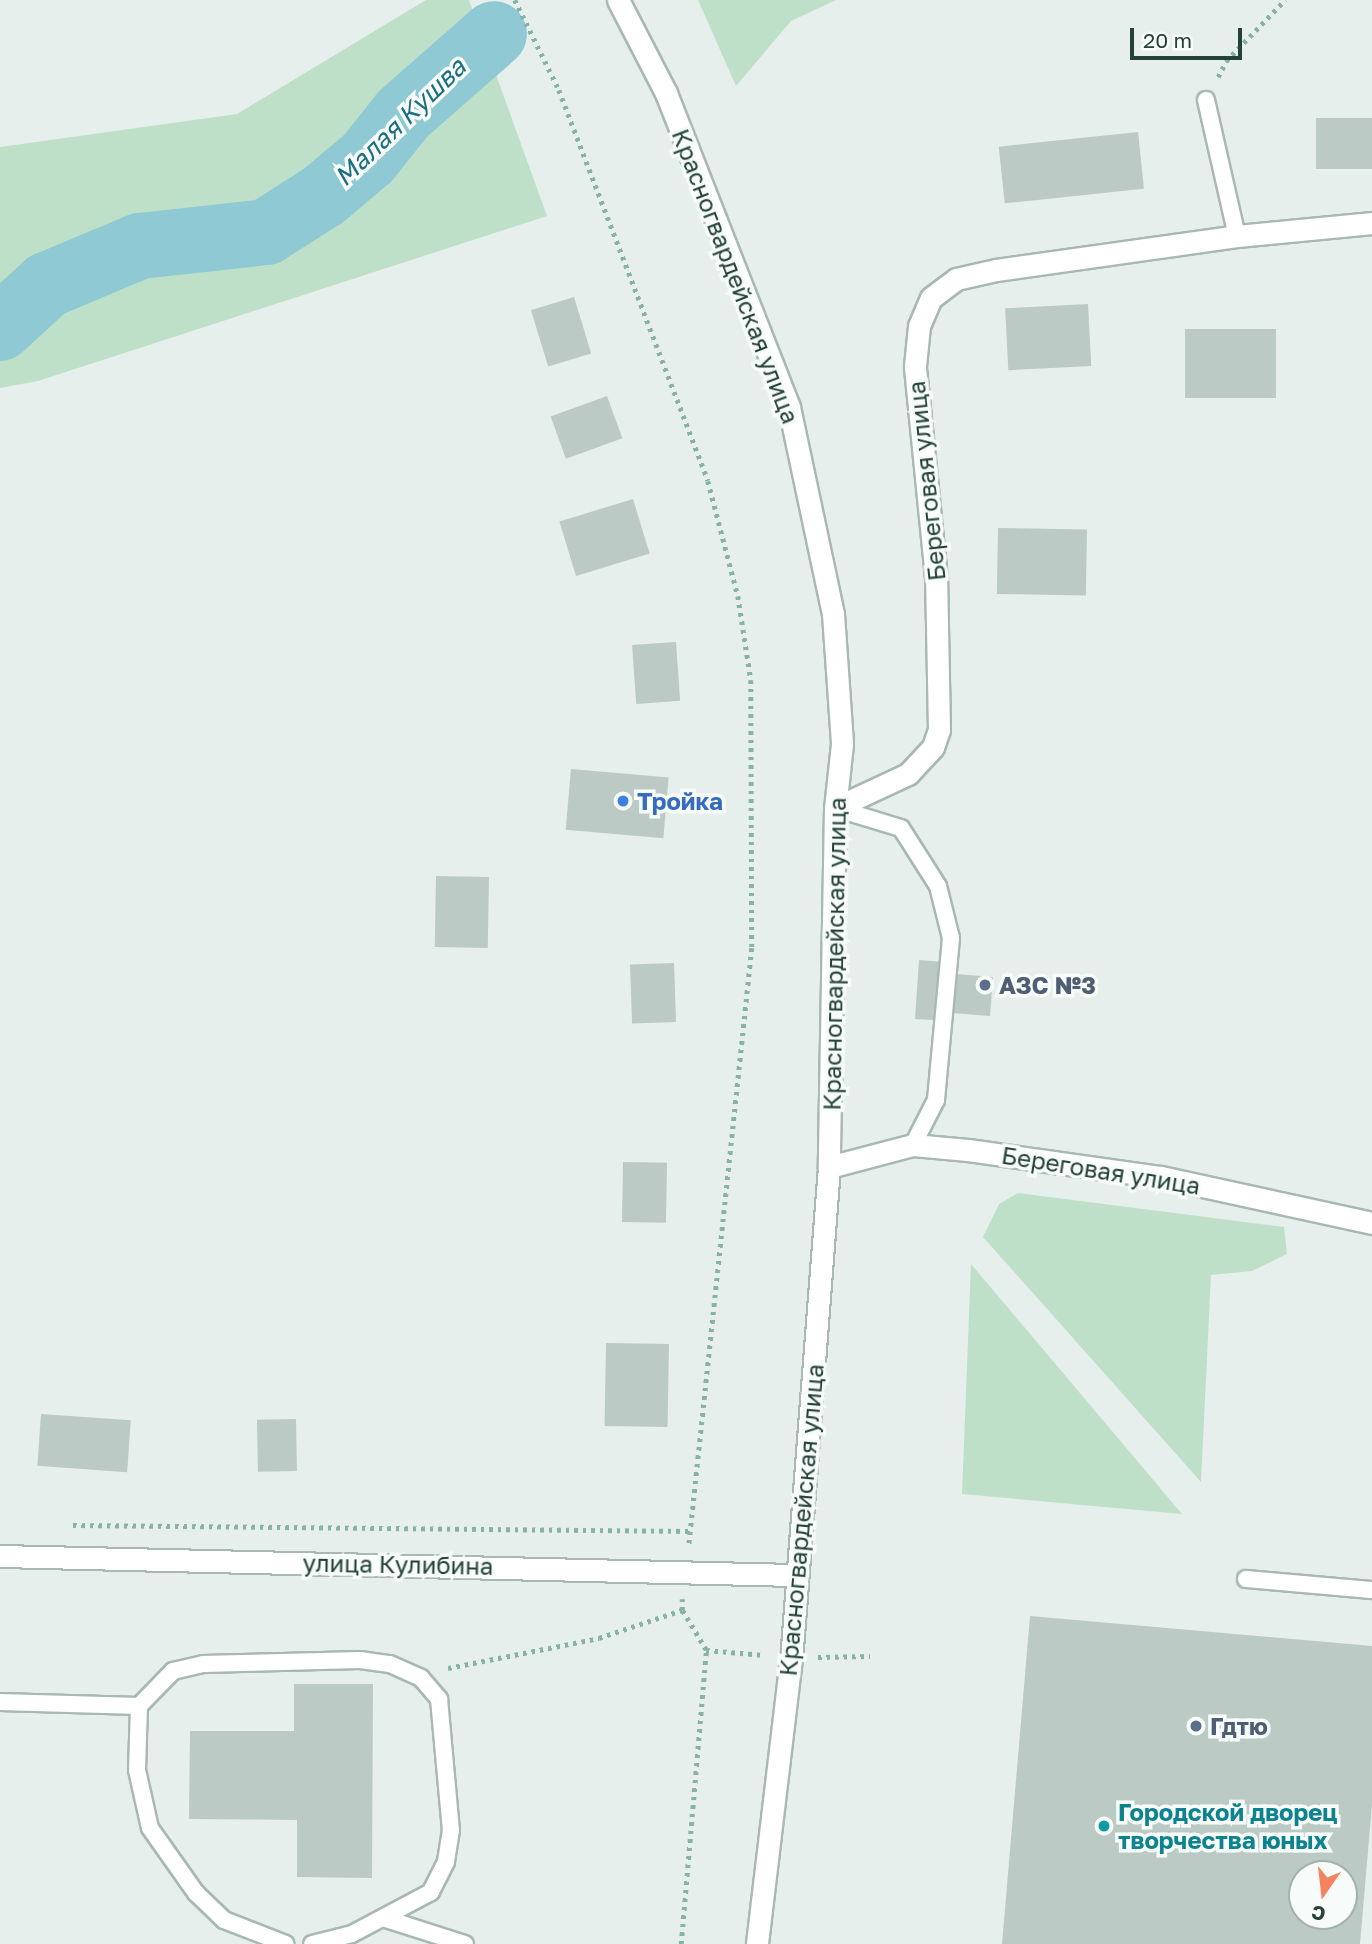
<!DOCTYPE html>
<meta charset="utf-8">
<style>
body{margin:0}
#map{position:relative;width:1372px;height:1944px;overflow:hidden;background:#e6efeb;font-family:"Golos Text",sans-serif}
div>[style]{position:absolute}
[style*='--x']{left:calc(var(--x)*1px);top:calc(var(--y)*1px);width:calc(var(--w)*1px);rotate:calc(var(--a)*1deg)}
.green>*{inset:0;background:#bfe0c8}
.river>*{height:66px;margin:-33px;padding:0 33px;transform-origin:33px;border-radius:33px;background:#8ec9d4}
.building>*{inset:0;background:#bbcac4;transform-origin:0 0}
.path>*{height:4.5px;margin-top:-2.25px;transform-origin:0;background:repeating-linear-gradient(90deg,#86b3a5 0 3.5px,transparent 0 8.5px)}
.roads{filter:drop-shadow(2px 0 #a8b8b2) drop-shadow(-2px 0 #a8b8b2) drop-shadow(0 2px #a8b8b2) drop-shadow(0 -2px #a8b8b2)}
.lane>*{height:16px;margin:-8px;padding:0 8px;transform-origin:8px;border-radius:8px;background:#fff}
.street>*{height:21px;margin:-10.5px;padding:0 10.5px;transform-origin:10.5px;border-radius:10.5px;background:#fff}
.secondary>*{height:21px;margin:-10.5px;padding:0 10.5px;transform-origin:10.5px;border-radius:10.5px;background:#fff}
.dots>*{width:19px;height:19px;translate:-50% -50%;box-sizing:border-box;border:4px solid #f7fbf9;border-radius:50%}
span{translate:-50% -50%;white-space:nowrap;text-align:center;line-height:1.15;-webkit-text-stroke:7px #f7fbf9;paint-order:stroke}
.street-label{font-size:24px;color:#24423a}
.shop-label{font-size:24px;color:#366cbe;font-weight:700}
.left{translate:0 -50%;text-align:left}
.service-label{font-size:24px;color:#4e5e75;font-weight:700}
.culture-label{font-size:24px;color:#0d838f;font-weight:700}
.water-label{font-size:26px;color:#1c6f80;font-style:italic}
.north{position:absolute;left:1288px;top:1860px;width:70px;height:70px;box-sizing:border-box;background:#f7fbf9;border:2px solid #a3b1ad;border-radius:50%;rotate:194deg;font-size:19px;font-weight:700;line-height:28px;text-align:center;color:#24423a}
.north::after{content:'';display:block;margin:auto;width:24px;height:32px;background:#f4845f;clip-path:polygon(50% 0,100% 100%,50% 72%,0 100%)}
.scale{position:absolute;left:1130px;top:28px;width:112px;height:32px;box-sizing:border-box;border:4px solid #24423a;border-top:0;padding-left:9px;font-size:21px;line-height:24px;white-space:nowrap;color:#24423a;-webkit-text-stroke:5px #f7fbf9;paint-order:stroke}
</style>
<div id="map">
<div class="green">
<i style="clip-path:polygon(426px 0,469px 0,547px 216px,38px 381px,0 388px,0 147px,237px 114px)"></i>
<i style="clip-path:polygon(698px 0,836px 0,791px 21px,736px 86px)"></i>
<i style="clip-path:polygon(1018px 1193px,1284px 1227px,1287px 1254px,1252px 1271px,1211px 1275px,1201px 1482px,983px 1237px,999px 1204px)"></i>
<i style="clip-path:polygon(971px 1264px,1182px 1514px,962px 1494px)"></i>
</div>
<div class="river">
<i style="--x:0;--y:328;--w:64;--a:-42.5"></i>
<i style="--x:47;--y:285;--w:101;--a:-22.8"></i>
<i style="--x:140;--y:246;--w:127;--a:-6.3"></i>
<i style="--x:266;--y:232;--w:67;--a:-32.3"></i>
<i style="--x:323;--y:196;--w:59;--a:-40.2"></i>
<i style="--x:368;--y:158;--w:56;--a:-51.5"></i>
<i style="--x:403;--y:114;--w:121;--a:-41.3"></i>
</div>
<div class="building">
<i style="left:1372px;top:118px;width:51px;height:56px;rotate:90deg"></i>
<i style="left:1138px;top:132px;width:57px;height:140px;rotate:84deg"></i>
<i style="left:574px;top:297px;width:59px;height:45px;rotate:73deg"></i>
<i style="left:1088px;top:304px;width:62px;height:83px;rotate:87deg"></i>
<i style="left:1276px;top:329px;width:69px;height:91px;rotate:90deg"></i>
<i style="left:607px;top:396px;width:45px;height:60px;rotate:70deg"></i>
<i style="left:633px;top:499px;width:57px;height:77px;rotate:73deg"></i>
<i style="left:998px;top:528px;width:89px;height:66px;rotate:1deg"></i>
<i style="left:676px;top:642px;width:59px;height:44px;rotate:86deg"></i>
<i style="left:571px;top:769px;width:98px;height:61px;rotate:5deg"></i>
<i style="left:436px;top:876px;width:53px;height:71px;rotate:1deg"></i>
<i style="clip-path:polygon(919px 960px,957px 963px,956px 974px,993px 977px,990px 1016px,951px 1013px,950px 1021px,915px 1019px)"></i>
<i style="left:674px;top:963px;width:59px;height:44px;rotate:88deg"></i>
<i style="left:623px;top:1162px;width:44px;height:60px;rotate:1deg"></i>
<i style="left:606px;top:1343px;width:63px;height:83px;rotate:1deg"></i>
<i style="left:41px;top:1414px;width:90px;height:52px;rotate:4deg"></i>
<i style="left:296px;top:1419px;width:52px;height:39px;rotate:89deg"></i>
<i style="clip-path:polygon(evenodd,1030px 1616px,1372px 1646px,1372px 1805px,1360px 1944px,1002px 1944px,1030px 1616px,1302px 1874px,1344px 1874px,1344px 1916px,1302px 1916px,1302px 1874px)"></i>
<i style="clip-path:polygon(294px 1684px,373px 1684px,372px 1878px,297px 1877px,297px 1820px,189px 1819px,190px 1731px,294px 1731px)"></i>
</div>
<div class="path">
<i style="--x:515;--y:0;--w:100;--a:63.9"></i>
<i style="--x:559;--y:90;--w:418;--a:69.1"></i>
<i style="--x:708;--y:481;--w:119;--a:75.4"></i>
<i style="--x:738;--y:596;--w:85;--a:81.2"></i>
<i style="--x:751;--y:680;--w:268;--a:89.8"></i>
<i style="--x:752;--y:948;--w:600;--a:96.02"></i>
<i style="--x:1218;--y:77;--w:18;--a:-63"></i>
<i style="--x:1226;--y:61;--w:85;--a:-46"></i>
<i style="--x:73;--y:1525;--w:619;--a:0.56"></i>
<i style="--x:706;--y:1650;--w:58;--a:4.9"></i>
<i style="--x:818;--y:1657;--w:52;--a:-1.1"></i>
<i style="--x:448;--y:1668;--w:154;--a:-11.2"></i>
<i style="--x:599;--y:1638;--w:88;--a:-18.6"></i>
<i style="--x:681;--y:1944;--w:295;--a:-85.1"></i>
<i style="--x:706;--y:1650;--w:47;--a:-121"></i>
<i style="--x:682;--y:1610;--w:11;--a:-90"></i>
</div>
<div class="roads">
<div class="lane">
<i style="--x:1206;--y:100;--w:139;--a:77.2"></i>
<i style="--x:835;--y:808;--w:69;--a:16.9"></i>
<i style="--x:901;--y:828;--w:69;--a:57.5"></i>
<i style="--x:938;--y:886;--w:54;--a:76"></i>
<i style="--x:951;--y:938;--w:163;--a:95.3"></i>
<i style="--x:936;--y:1100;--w:51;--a:117.1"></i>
<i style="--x:1246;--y:1579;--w:126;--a:5"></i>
<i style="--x:0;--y:1702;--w:139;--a:1.6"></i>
<i style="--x:139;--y:1706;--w:64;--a:91.8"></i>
<i style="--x:137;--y:1770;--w:59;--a:77.4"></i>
<i style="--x:150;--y:1828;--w:80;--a:54.7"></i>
<i style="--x:196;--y:1893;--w:39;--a:44"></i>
<i style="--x:224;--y:1920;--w:66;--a:21.2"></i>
<i style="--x:139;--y:1706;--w:49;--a:-45.8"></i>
<i style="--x:173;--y:1671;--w:31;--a:-13"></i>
<i style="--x:203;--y:1664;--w:157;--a:-1.5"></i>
<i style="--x:360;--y:1660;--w:30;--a:8"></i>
<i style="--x:390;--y:1664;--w:34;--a:24"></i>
<i style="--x:421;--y:1678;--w:28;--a:49"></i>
<i style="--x:439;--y:1699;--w:132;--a:84.8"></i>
<i style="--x:451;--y:1830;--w:32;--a:99"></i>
<i style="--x:446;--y:1862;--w:34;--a:117"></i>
<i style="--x:431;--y:1892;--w:89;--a:152"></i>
<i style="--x:352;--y:1934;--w:41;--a:166"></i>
<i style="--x:383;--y:1918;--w:86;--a:17.6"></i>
</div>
<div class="street">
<i style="--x:835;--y:808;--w:81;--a:-25"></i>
<i style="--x:908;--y:774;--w:37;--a:-47"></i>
<i style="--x:933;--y:747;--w:18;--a:-71"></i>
<i style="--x:939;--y:730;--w:152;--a:-91.1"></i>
<i style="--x:936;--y:578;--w:213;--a:-95.7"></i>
<i style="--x:915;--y:366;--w:40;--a:-84.3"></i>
<i style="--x:919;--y:326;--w:30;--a:-67"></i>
<i style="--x:931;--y:298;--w:31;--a:-37"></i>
<i style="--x:956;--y:279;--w:41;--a:-12.7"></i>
<i style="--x:996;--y:270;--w:243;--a:-8"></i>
<i style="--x:1237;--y:236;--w:136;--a:-5.5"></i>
<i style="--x:829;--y:1167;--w:87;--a:-14.7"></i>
<i style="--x:913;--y:1145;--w:55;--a:5.2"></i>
<i style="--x:968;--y:1150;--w:195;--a:8"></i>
<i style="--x:1161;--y:1177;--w:216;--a:12.3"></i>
</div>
<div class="secondary">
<i style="--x:618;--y:0;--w:105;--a:62.7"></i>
<i style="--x:666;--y:93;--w:337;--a:68.6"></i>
<i style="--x:789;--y:407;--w:212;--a:78"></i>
<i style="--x:833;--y:614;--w:130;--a:86"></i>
<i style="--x:842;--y:744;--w:64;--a:96.2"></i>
<i style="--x:835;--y:808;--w:359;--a:91"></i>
<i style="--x:829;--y:1167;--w:492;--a:94.4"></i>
<i style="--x:791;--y:1658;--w:288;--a:96.8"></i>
<i style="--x:0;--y:1556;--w:796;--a:1.37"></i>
</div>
</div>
<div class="dots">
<i style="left:623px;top:801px;background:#3f7fe0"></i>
<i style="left:985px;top:985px;background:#5c6f8a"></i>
<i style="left:1196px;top:1726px;background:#5c6f8a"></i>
<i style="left:1104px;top:1826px;background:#0f9aa8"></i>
</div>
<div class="street-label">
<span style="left:736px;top:276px;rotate:69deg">Красногвардейская улица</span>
<span style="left:926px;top:481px;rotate:-96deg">Береговая улица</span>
<span style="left:834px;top:954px;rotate:-89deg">Красногвардейская улица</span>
<span style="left:1101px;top:1170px;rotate:9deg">Береговая улица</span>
<span style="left:801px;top:1520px;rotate:-85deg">Красногвардейская улица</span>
<span style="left:398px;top:1564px;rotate:1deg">улица Кулибина</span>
</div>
<div class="shop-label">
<span class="left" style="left:637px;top:801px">Тройка</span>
</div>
<div class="service-label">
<span class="left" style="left:999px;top:985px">АЗС №3</span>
<span class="left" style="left:1210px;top:1726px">Гдтю</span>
</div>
<div class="culture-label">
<span class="left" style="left:1118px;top:1826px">Городской дворец<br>творчества юных</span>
</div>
<div class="water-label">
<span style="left:400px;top:122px;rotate:-44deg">Малая Кушва</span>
</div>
<div class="north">С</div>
<div class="scale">20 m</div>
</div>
